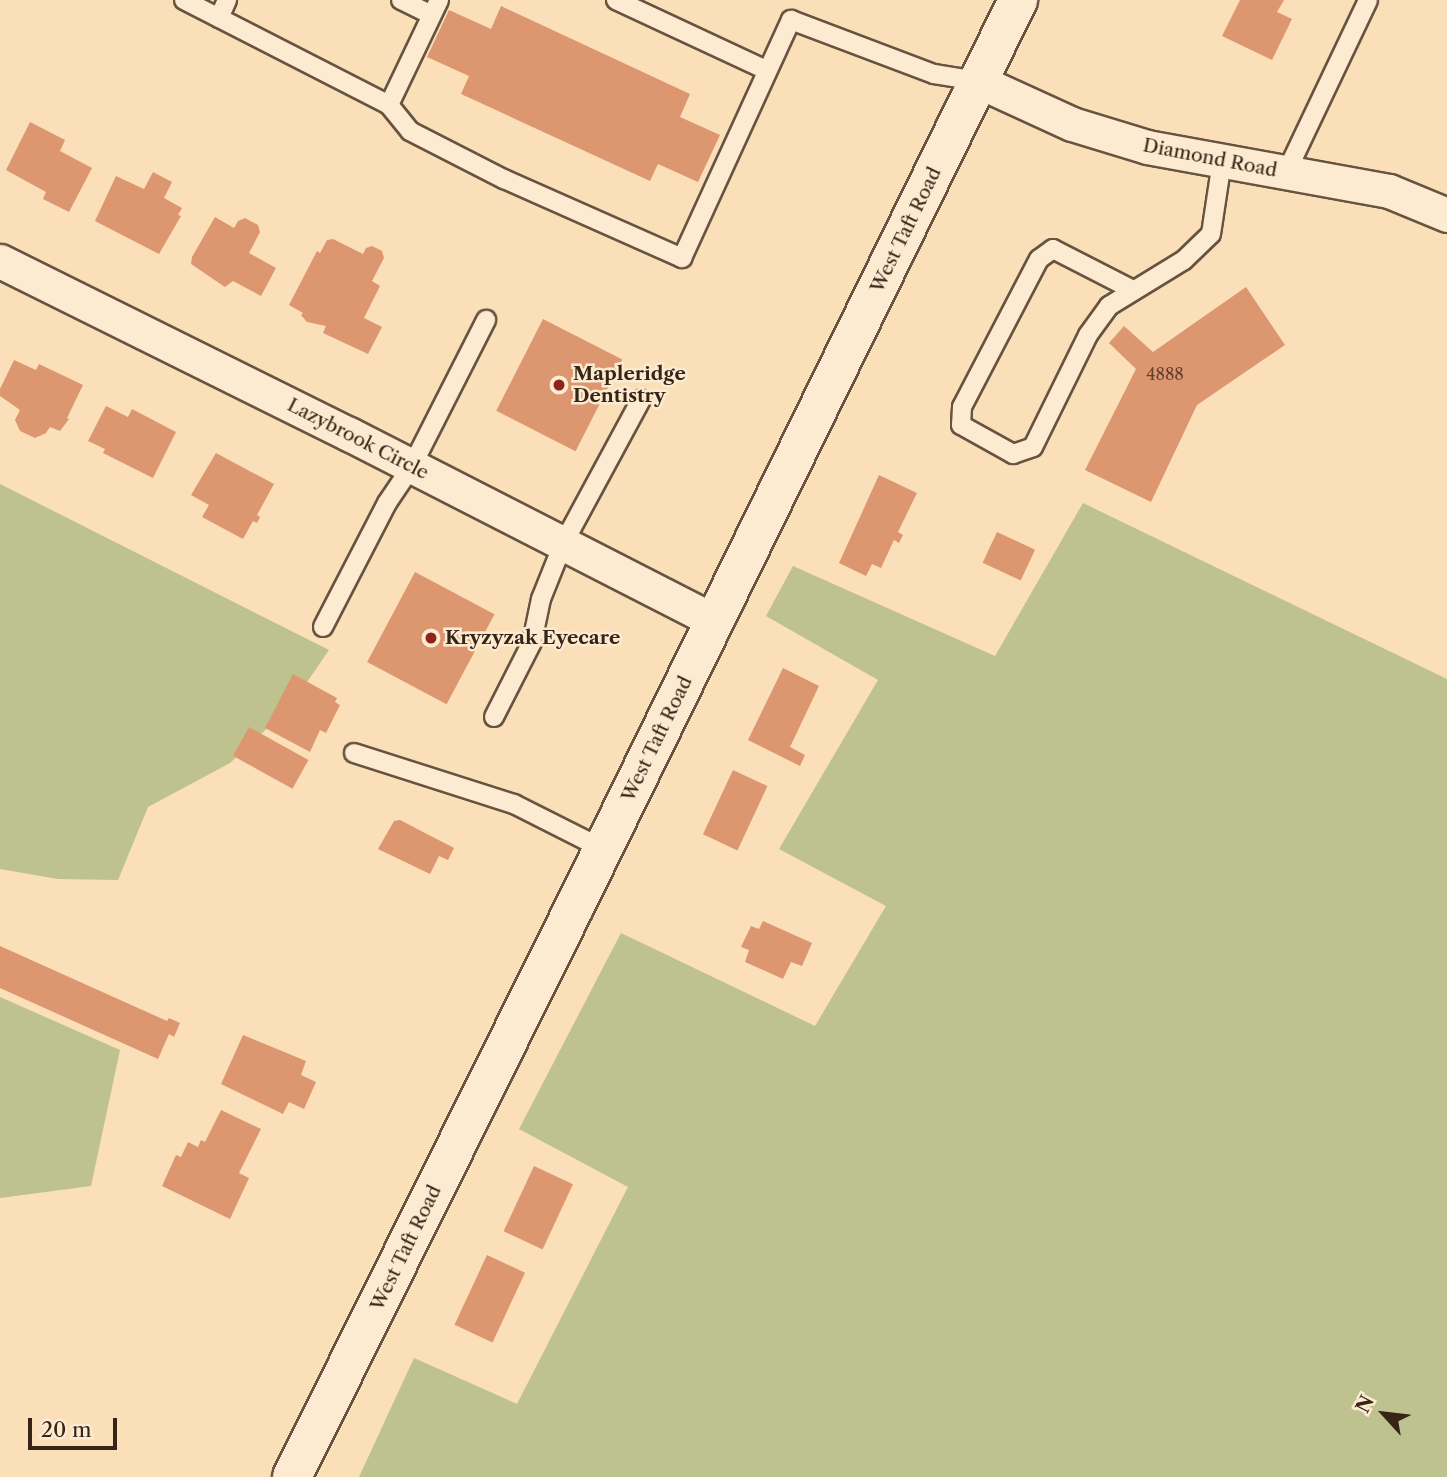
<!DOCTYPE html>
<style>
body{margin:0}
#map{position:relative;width:1447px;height:1477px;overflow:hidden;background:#fadfb8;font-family:"Libre Caslon Text",serif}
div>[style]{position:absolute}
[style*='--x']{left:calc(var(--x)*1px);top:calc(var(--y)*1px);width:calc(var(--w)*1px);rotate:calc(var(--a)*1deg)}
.green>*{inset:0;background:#bdc28f}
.building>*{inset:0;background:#dd9770;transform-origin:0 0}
.roads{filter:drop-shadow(2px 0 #67533f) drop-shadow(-2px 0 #67533f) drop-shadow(0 2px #67533f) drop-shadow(0 -2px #67533f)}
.lane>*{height:18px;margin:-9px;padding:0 9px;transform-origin:9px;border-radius:9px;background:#fcead1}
.street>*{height:33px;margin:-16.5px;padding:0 16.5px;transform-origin:16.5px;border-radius:16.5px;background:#fcead1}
.secondary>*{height:38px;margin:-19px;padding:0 19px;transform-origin:19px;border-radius:19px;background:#fcead1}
.dots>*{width:19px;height:19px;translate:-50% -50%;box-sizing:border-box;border:4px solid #fcead1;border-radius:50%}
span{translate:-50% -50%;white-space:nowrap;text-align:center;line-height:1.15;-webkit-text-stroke:5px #fcead1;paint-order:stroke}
.number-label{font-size:16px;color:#60412d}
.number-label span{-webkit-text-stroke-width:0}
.street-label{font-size:19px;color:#362417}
.poi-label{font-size:19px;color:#362417;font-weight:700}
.left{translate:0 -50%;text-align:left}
.north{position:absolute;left:1349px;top:1379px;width:70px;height:70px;-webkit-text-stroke:5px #fcead1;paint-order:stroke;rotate:297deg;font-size:19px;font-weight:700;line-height:28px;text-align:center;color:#362417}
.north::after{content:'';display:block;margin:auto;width:24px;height:32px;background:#362417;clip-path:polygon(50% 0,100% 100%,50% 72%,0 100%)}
.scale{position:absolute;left:28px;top:1418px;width:89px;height:32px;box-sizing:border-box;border:4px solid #362417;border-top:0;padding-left:9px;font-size:21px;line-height:24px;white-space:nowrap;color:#362417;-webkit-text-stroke:5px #fcead1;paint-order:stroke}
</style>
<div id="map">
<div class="green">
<i style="clip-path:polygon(0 484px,329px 650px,290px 707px,230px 763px,148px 807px,118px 880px,58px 879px,0 869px)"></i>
<i style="clip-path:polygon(1083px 503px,1447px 679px,1447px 1477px,359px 1477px,414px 1358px,517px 1404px,628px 1187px,519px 1129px,621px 933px,815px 1026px,886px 906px,779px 849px,878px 680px,766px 616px,793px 566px,995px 656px)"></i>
<i style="clip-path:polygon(0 997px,120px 1050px,91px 1186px,0 1198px)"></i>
</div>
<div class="building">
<i style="clip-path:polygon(1240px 0,1284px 0,1277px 12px,1292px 19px,1272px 60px,1222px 36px)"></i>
<i style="clip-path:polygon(501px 6px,690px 94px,680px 117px,720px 135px,698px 182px,658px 164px,650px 181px,461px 94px,469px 76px,427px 57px,449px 10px,491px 29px)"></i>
<i style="clip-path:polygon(30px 122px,65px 140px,60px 151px,92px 168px,69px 212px,43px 199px,46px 192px,6px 170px)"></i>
<i style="clip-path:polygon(153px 172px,172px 182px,164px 198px,182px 208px,178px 215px,181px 216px,159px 254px,95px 221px,116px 176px,144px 189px)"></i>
<i style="clip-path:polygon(215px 217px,234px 228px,238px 221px,245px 218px,258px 225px,260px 232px,249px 253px,276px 268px,261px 296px,233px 281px,225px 287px,191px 264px,192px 257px)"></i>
<i style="clip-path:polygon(333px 239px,363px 254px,366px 248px,372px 246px,382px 251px,384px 258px,372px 281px,380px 286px,364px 318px,382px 327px,368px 354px,323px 333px,326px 326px,307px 322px,301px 315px,303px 313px,289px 305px,317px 251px,320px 253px,327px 240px)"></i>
<i style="clip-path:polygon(1246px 287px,1285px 345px,1197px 405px,1151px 502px,1085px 470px,1136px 369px,1109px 343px,1124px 326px,1153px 352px)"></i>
<i style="left:543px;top:319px;width:89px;height:103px;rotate:27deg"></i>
<i style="clip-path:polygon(14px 360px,36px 370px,39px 364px,83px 385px,67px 418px,69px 419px,60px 431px,50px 427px,46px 433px,35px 438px,20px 431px,15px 420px,20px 410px,0 396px,0 389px)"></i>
<i style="clip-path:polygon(106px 406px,128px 417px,132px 409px,176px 432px,153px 478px,103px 453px,105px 449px,88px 441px)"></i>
<i style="clip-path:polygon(216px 453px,274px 484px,257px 515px,260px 517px,257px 523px,253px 521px,243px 539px,202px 517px,209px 505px,191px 495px)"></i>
<i style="clip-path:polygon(879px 475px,917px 493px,898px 532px,903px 535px,899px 543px,894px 540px,881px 568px,872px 564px,866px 576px,839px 563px)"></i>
<i style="left:997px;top:532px;width:42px;height:34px;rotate:25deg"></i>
<i style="left:415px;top:572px;width:90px;height:102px;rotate:28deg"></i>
<i style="clip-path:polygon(783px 668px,819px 686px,790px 747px,805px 755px,800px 766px,748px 740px)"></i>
<i style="clip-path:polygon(293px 674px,337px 698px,335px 702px,340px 705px,326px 733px,320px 730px,310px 752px,265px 728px)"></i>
<i style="left:249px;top:727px;width:68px;height:33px;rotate:29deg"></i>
<i style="left:733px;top:770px;width:38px;height:71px;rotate:25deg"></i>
<i style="clip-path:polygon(400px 820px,454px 848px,448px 860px,439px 856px,430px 874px,378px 849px,394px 821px)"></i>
<i style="clip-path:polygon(763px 921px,812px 943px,802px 966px,791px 962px,783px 979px,745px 962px,749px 950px,741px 947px,751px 926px,759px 929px)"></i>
<i style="clip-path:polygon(0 946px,167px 1021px,169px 1018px,180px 1023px,174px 1037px,169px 1034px,158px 1059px,0 988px)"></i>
<i style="clip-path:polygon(243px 1035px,306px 1061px,301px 1075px,316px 1082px,304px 1109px,289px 1102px,283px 1114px,221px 1084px)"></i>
<i style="clip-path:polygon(221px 1110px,261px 1129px,239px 1173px,249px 1178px,230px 1219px,162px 1186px,176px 1155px,181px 1157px,188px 1142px,198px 1147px,201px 1140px,205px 1142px)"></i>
<i style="left:534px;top:1166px;width:43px;height:72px;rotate:25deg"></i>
<i style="left:487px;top:1255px;width:42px;height:77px;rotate:25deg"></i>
</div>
<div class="roads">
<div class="lane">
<i style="--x:184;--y:0;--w:230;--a:27.1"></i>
<i style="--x:389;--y:105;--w:33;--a:51"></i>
<i style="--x:410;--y:131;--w:106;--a:27.1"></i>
<i style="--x:504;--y:179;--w:195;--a:23.9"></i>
<i style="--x:682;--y:258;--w:262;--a:-65.4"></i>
<i style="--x:791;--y:20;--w:153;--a:20.7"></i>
<i style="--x:934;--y:74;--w:45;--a:9"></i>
<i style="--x:401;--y:0;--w:34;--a:26"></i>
<i style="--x:616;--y:0;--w:166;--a:25"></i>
<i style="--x:219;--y:18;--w:20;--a:-66"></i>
<i style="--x:389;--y:105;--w:116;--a:-64.5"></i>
<i style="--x:1286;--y:173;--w:191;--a:-64.6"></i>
<i style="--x:1133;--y:290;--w:90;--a:-152.9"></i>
<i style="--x:1053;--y:249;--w:17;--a:144"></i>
<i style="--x:1039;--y:259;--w:167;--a:117.5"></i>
<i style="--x:962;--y:407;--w:18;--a:93"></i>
<i style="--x:961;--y:425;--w:60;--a:29.1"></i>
<i style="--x:1013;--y:454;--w:21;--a:-19"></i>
<i style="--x:1033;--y:447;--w:125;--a:-63.8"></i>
<i style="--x:1088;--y:335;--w:36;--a:-54"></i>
<i style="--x:1109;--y:306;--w:88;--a:-31.5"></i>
<i style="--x:1184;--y:260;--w:37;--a:-44"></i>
<i style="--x:1211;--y:234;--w:74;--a:-81.4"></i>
<i style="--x:323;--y:627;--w:140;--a:-62.7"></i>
<i style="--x:387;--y:503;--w:45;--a:-56"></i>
<i style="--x:412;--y:466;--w:164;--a:-63.1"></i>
<i style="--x:494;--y:717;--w:84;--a:-63.1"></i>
<i style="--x:532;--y:642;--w:44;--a:-78.2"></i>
<i style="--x:541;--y:599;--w:59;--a:-68.2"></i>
<i style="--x:563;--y:544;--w:164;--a:-61.6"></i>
<i style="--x:354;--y:753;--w:168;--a:17.7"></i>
<i style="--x:514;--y:804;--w:100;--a:26.8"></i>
</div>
<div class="street">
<i style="--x:978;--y:81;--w:103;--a:24.6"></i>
<i style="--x:1072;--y:124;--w:78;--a:17"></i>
<i style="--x:1147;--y:147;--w:246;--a:10.3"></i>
<i style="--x:1389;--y:191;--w:63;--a:22.5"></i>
<i style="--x:0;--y:261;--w:390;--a:26.4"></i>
<i style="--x:349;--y:434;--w:410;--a:27.1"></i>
</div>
<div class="secondary">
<i style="--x:292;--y:1477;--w:637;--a:-63.64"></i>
<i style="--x:575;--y:906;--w:1009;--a:-63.94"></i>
</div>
</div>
<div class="dots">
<i style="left:559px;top:385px;background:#8f2418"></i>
<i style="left:431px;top:638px;background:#8f2418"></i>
</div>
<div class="number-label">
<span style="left:1165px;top:374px">4888</span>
</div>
<div class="street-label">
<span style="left:1210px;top:158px;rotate:11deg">Diamond Road</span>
<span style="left:906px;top:230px;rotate:-64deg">West Taft Road</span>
<span style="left:358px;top:439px;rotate:27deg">Lazybrook Circle</span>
<span style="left:657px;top:739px;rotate:-64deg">West Taft Road</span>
<span style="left:406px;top:1248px;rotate:-64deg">West Taft Road</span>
</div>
<div class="poi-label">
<span class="left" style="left:573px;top:385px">Mapleridge<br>Dentistry</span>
<span class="left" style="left:445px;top:638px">Kryzyzak Eyecare</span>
</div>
<div class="north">N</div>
<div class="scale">20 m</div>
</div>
